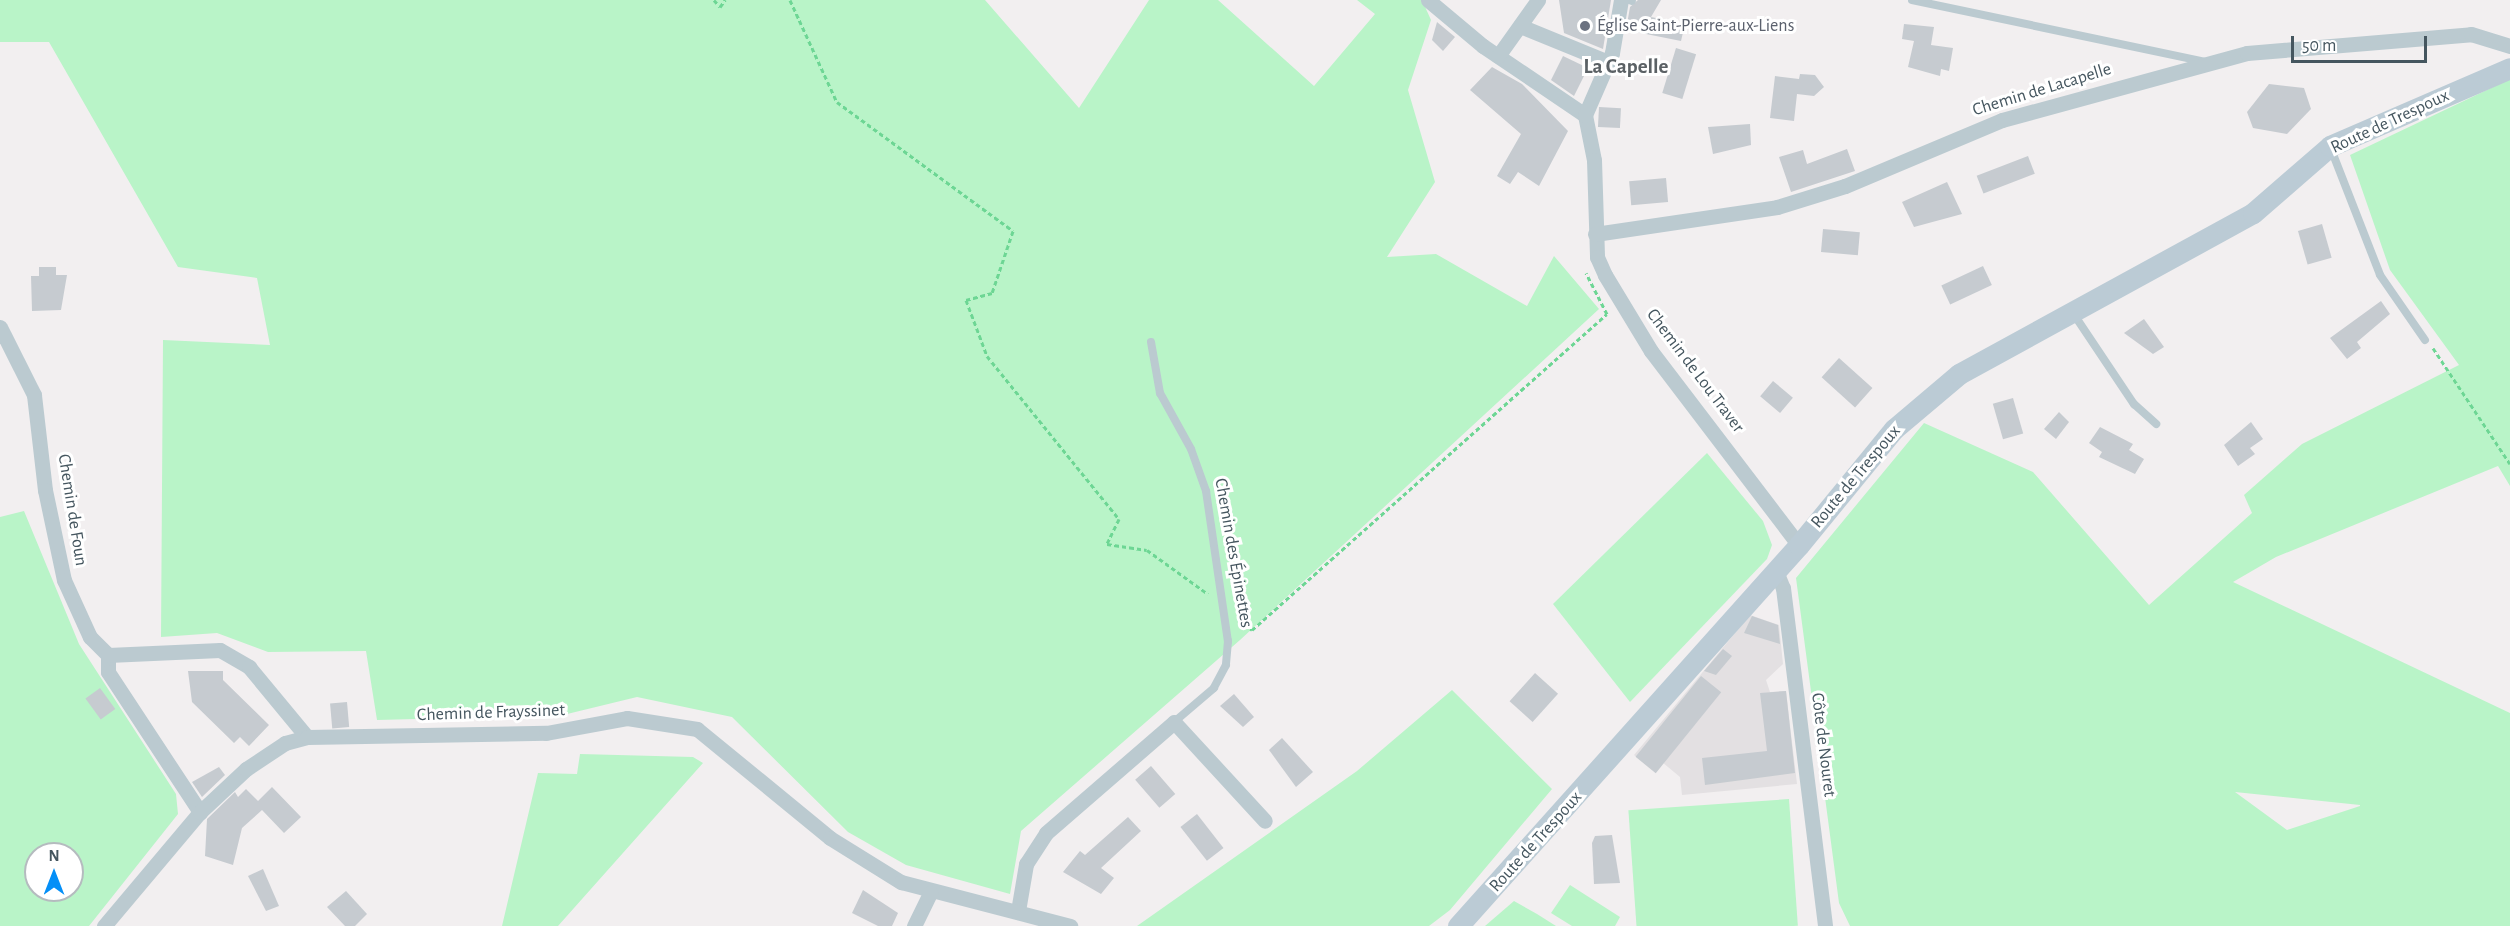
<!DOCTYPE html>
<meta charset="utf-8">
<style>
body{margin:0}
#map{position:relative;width:2510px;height:926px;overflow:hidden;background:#f2eff0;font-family:"Alegreya Sans",sans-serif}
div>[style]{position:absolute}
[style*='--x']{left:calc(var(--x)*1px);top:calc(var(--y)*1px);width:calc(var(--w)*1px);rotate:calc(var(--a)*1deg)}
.education>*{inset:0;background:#e3e0e2}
.green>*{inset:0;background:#b9f4c8;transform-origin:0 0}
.building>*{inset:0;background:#c6cbd0;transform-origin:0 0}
.path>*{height:3px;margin-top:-1.5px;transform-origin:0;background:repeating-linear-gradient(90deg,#6dd694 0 4.5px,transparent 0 7.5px)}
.lane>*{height:8px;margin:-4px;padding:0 4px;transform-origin:4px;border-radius:4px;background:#bbcad0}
.street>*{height:15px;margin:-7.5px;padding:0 7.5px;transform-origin:7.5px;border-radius:7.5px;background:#bbcad0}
.secondary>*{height:21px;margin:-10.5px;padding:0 10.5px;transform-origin:10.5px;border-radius:10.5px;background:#bbcbd5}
.dots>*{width:16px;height:16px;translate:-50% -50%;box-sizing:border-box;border:3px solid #fff;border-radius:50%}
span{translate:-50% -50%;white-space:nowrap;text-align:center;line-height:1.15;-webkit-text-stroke:6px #fff;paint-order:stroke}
.worship-label{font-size:18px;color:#5b616d}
.left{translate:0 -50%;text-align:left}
.street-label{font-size:18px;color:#45565f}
.quarter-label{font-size:21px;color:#5b6165;font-weight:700}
.north{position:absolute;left:24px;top:842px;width:60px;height:60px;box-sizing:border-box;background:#fff;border:2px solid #b5bbbf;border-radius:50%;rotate:0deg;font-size:16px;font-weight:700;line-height:24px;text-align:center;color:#45565f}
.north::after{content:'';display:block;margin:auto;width:21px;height:27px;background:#048ff7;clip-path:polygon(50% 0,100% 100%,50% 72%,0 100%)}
.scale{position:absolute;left:2291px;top:36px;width:136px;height:27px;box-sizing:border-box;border:3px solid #45565f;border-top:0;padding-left:8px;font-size:18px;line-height:21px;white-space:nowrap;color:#45565f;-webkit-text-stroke:4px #fff;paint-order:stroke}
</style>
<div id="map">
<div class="education">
<i style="clip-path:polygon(1750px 615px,1779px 625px,1783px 664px,1766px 680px,1770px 692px,1786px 691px,1797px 784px,1682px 795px,1680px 777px,1662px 762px,1654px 771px,1634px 755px)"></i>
</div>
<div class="green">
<i style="clip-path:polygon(0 0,985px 0,1079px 108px,1149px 0,1218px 0,1314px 86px,1375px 14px,1357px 0,1422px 0,1431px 20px,1408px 90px,1435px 182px,1387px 257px,1436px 254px,1527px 306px,1554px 256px,1599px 309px,1240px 640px,1021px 831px,1010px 894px,906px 865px,848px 832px,732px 717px,637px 697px,563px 715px,377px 720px,366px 651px,268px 652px,217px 633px,161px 637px,163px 340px,270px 345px,257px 278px,178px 267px,49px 42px,0 42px)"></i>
<i style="clip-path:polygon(evenodd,2510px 79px,2510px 486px,2498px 466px,2276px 557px,2233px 582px,2510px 713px,2510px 926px,1850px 926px,1839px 903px,1796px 578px,1924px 423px,2033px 472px,2149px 605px,2252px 513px,2244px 495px,2302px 444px,2459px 365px,2390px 270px,2350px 155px,2510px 79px,2235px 792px,2360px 805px,2360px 806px,2287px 830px,2235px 792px)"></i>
<i style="clip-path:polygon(1707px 453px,1763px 521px,1772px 545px,1767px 559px,1630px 702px,1553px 604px)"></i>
<i style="clip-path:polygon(evenodd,24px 511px,79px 644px,176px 794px,178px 814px,89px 926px,0 926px,0 517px,24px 511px,36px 854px,72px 854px,72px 890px,36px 890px,36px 854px)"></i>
<i style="clip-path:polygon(1452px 690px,1552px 789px,1450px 910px,1429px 926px,1137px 926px,1357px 771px)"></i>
<i style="clip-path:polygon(580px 754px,693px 757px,703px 763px,558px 926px,502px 926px,538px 773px,577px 774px)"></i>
<i style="left:1789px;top:799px;width:127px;height:161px;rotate:86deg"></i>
<i style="clip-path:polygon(1570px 885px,1620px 917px,1615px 926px,1572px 926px,1551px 913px)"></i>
<i style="clip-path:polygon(1514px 901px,1537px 914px,1556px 926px,1485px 926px)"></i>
</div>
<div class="building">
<i style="clip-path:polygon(1559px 0,1611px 0,1603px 49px,1564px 33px)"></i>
<i style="clip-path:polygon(1638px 0,1661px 0,1651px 17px,1685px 24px,1681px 41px,1626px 30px,1630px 7px)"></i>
<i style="clip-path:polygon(1437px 22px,1455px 37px,1443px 51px,1432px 40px)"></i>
<i style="clip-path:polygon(1904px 24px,1934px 27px,1931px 45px,1953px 48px,1949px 71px,1941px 69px,1940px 76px,1908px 67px,1914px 41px,1902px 39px)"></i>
<i style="left:1676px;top:48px;width:21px;height:47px;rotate:17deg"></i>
<i style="clip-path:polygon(1563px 56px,1588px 68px,1574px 96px,1551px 80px)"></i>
<i style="clip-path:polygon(1492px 67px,1522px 84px,1568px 131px,1539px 186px,1518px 172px,1510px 184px,1497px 176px,1521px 134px,1470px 90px)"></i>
<i style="clip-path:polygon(1800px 74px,1815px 75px,1824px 87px,1814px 96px,1797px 94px,1794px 121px,1770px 118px,1775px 76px,1799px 79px)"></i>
<i style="clip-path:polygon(2269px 84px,2304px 88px,2311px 109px,2287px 134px,2253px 128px,2247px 112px)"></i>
<i style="left:1599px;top:107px;width:22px;height:20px;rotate:3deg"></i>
<i style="clip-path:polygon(1750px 124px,1751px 145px,1713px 154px,1708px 127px)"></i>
<i style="clip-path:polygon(1847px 149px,1855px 171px,1791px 192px,1779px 157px,1803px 150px,1807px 164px)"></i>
<i style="left:2028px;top:156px;width:19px;height:55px;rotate:69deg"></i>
<i style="left:1666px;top:178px;width:24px;height:37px;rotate:85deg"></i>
<i style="clip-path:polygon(1947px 182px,1962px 214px,1914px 227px,1902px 202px)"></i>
<i style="left:2322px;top:224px;width:35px;height:25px;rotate:74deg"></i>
<i style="left:1823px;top:229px;width:37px;height:23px;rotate:5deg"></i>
<i style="left:1983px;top:266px;width:21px;height:46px;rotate:65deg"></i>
<i style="clip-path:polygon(39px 267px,56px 267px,56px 275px,67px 275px,61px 310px,32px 311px,31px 276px,39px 276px)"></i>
<i style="clip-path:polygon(2381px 301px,2390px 314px,2357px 342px,2361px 348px,2347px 359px,2330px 338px)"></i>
<i style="clip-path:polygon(2144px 319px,2164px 347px,2153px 354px,2124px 333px)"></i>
<i style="left:1839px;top:358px;width:45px;height:26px;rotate:42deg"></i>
<i style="left:1773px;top:381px;width:26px;height:20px;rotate:40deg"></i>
<i style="left:2013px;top:398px;width:37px;height:21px;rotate:74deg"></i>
<i style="clip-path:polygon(2059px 412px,2069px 422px,2056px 439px,2044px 429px)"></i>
<i style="clip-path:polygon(2251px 422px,2263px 439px,2250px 448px,2255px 454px,2238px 466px,2224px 445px)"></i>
<i style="clip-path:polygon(2100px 427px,2133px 444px,2129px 450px,2144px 459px,2135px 474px,2099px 457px,2102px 452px,2089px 443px)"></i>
<i style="clip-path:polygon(1752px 616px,1778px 625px,1780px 644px,1744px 633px)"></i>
<i style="clip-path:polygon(1723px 649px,1732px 656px,1716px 675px,1704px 671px)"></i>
<i style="clip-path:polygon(188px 671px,223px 671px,223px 680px,269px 725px,249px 746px,240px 737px,234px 743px,192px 702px)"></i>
<i style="left:1535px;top:673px;width:31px;height:38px;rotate:42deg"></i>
<i style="left:1701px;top:676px;width:26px;height:104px;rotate:39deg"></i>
<i style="left:100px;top:688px;width:26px;height:18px;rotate:54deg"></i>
<i style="clip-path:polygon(1786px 691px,1795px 773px,1705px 785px,1702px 758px,1767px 751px,1760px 693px)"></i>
<i style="clip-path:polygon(1234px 694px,1254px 717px,1243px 727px,1220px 706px)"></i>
<i style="left:347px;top:702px;width:25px;height:17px;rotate:85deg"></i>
<i style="clip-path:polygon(1282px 738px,1313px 772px,1296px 787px,1269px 750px)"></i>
<i style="left:1151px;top:766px;width:37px;height:21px;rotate:49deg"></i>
<i style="clip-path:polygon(219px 767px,225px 775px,202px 797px,192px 782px)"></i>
<i style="clip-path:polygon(272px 787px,301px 817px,284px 833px,262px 810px,242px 828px,233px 865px,205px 856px,207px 819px,235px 792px,238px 797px,246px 789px,258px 801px)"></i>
<i style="left:1197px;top:814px;width:43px;height:21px;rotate:52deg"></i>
<i style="clip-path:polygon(1128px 817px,1141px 831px,1101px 868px,1114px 878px,1101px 894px,1063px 872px,1080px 851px,1085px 855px)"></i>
<i style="clip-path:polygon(1612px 835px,1620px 883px,1594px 884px,1592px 843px,1595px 836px)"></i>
<i style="clip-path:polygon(263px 869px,279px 906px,266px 911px,248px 876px)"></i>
<i style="clip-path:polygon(863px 890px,898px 913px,892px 926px,878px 926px,852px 913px)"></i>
<i style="clip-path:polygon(346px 891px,367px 914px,355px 926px,345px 926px,327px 907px)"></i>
</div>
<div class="path">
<i style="--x:714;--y:0;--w:9;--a:49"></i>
<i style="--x:720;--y:7;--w:9;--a:-54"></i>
<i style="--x:790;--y:0;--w:112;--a:65.3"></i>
<i style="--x:837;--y:102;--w:218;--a:36.2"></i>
<i style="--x:1013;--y:231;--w:65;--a:108.7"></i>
<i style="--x:992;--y:293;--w:27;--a:165"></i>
<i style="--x:966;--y:300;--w:60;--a:69.4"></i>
<i style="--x:987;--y:356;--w:210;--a:51"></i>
<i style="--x:1119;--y:519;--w:28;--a:116"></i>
<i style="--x:1107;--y:544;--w:40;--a:8.5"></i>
<i style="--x:1147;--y:550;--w:75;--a:35.8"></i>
<i style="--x:2433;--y:348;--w:139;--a:56.4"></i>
<i style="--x:1239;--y:619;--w:17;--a:40"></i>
<i style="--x:1252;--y:630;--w:475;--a:-41.7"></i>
<i style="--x:1607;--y:314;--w:46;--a:-117.1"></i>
</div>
<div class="lane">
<i style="--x:1629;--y:0;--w:3;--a:18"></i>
<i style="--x:1912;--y:0;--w:301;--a:11.9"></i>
<i style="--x:2331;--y:149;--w:135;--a:68.7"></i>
<i style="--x:2380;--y:275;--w:79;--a:55.3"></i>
<i style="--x:2073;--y:313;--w:110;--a:56.2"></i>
<i style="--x:2134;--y:404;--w:30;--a:42"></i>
<i style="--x:1151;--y:342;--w:52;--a:80"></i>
<i style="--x:1160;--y:393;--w:64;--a:61"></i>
<i style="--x:1191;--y:449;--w:45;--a:70.3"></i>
<i style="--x:1206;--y:491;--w:152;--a:81.7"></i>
<i style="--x:1228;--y:641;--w:24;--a:95"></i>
<i style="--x:1226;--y:665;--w:26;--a:118"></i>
<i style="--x:1214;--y:688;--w:52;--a:139.6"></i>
</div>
<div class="street">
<i style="--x:1428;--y:0;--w:72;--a:39.9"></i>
<i style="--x:1483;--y:46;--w:123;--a:34.1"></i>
<i style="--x:1585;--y:115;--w:46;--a:78.7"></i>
<i style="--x:1594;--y:160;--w:97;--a:88.2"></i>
<i style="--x:1597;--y:257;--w:20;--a:66"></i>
<i style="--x:1605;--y:275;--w:89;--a:58.8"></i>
<i style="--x:1651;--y:351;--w:244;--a:52.7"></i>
<i style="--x:1520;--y:26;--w:95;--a:22.2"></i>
<i style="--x:1498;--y:56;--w:69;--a:-54.5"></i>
<i style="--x:1585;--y:115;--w:68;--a:-66.5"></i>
<i style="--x:1612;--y:53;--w:54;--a:-80.4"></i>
<i style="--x:1595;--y:234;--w:184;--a:-8.4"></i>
<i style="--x:1777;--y:207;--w:71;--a:-17.2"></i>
<i style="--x:1845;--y:186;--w:170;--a:-22.8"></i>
<i style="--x:2002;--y:120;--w:254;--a:-15.3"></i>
<i style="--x:2247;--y:53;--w:225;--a:-4.8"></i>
<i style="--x:2471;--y:34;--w:41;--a:17.1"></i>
<i style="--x:0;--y:327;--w:76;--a:63.4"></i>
<i style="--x:34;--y:395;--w:96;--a:83.4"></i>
<i style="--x:45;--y:490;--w:92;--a:78.1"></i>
<i style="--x:64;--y:580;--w:63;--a:65.5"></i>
<i style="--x:90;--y:637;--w:25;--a:45"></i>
<i style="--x:108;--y:655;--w:17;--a:90"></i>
<i style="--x:108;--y:672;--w:168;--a:56.7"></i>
<i style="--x:1776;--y:571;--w:18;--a:68"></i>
<i style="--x:1783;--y:588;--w:341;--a:82.9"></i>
<i style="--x:108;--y:655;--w:112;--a:-2.6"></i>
<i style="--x:220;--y:650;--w:34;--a:30"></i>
<i style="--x:249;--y:667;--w:91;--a:50.4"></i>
<i style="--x:1018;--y:911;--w:48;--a:-80.3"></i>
<i style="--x:1026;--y:864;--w:37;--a:-57"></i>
<i style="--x:1046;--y:833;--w:169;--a:-40.9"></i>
<i style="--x:1174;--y:722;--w:134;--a:47.4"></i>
<i style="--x:104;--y:926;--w:149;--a:-49.9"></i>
<i style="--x:200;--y:812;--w:63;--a:-43.1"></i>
<i style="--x:246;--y:769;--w:47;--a:-33.7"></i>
<i style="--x:285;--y:743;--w:23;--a:-15"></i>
<i style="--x:307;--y:737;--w:239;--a:-1"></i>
<i style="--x:546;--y:733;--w:82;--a:-10.5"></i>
<i style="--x:627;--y:718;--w:71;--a:8.9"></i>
<i style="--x:697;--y:729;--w:172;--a:39.3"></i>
<i style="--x:830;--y:838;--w:84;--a:31.8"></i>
<i style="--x:901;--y:882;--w:175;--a:14.6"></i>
<i style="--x:914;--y:926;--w:37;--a:-64"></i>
</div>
<div class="secondary">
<i style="--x:1458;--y:926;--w:511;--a:-48.17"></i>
<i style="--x:1799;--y:545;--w:150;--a:-50.7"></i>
<i style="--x:1894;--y:429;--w:85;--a:-40.2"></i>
<i style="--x:1959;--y:374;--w:335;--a:-28.7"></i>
<i style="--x:2253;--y:213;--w:102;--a:-41"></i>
<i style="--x:2330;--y:146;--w:196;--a:-23.4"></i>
</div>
<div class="dots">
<i style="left:1585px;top:26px;background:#6b7280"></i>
</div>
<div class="worship-label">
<span class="left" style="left:1597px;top:26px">Église Saint-Pierre-aux-Liens</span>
</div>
<div class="street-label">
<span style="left:2042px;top:90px;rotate:-17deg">Chemin de Lacapelle</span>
<span style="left:2390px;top:122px;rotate:-25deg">Route de Trespoux</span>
<span style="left:1695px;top:371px;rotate:53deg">Chemin de Lou Traver</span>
<span style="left:1856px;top:477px;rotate:-50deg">Route de Trespoux</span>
<span style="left:72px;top:510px;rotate:81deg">Chemin de Foun</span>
<span style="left:1233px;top:553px;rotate:80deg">Chemin des Épinettes</span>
<span style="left:491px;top:713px;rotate:-2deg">Chemin de Frayssinet</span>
<span style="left:1823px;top:745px;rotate:83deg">Côte de Nouret</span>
<span style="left:1536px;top:842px;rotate:-48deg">Route de Trespoux</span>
</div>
<div class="quarter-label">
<span style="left:1626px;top:67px">La Capelle</span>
</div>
<div class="north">N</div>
<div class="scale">50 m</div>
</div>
